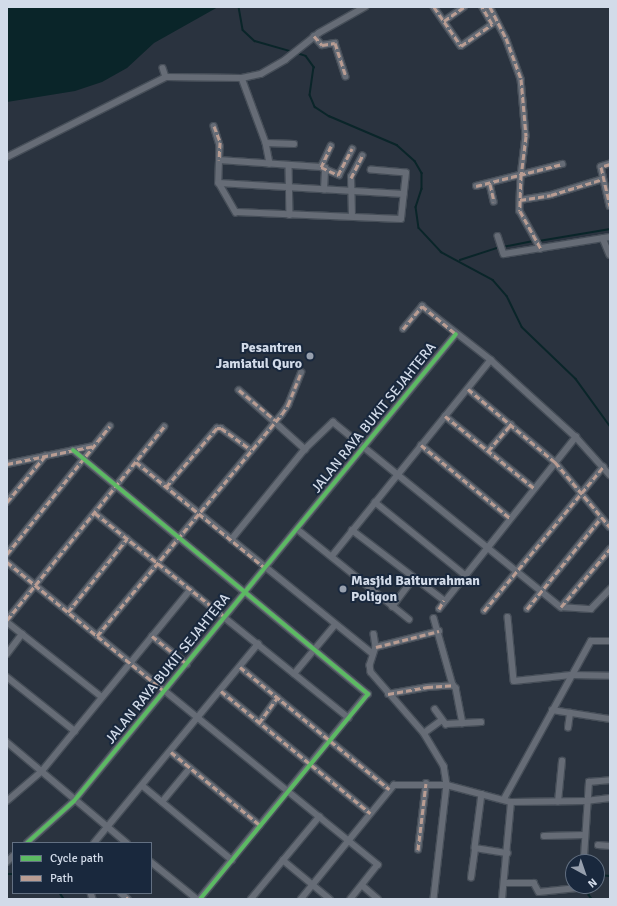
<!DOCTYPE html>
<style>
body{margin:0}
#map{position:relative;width:617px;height:906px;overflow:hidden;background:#2a333f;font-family:Signika,sans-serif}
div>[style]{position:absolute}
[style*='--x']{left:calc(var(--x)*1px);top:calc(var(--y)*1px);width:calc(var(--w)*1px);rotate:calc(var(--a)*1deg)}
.water>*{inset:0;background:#0a2529}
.stream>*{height:1.5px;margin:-0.75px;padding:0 0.75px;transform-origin:0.75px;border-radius:0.75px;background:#0a2529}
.roads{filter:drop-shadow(1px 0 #464e58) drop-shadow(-1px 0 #464e58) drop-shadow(0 1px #464e58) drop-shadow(0 -1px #464e58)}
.minor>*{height:5.5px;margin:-2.75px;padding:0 2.75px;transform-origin:2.75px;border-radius:2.75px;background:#666c76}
.quiet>*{height:3px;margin-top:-1.5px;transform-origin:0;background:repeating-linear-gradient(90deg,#b99d93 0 6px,transparent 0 9px)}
.cycleway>*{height:4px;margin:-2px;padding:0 2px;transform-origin:2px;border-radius:2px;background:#5cba63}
.dots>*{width:11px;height:11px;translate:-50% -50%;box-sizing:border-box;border:2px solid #19283d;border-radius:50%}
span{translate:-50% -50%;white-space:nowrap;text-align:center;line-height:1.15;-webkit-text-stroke:4px #19283d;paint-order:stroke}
.poi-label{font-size:14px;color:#d2dbe9;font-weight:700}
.right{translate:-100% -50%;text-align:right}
.left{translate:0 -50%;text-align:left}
.street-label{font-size:14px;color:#d2dbe9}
.frame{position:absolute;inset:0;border:8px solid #d2dbe9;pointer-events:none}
.legend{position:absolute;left:12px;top:842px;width:140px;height:52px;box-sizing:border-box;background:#19283d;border:1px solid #637082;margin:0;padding:5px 7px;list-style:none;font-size:12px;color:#d2dbe9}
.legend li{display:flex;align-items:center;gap:8px;height:20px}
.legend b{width:20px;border:1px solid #637082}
.north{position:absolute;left:565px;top:854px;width:40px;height:40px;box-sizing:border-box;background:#19283d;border:1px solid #637082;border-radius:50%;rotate:140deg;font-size:11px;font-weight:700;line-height:16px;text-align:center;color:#d2dbe9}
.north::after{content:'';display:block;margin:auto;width:14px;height:18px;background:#97a0ae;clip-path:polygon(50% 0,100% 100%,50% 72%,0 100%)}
</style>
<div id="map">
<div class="water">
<i style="clip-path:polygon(7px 7px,218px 7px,154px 43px,127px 68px,102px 82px,75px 91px,7px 102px)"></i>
</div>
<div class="stream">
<i style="--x:239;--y:7;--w:23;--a:80"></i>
<i style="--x:243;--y:30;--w:16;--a:43"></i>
<i style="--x:255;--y:41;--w:40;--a:16"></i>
<i style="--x:297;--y:53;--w:9;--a:18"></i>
<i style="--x:306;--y:56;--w:14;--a:54"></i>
<i style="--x:314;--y:67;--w:28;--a:98"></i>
<i style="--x:310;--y:95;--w:13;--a:67"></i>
<i style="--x:315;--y:107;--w:17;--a:33"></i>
<i style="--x:329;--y:116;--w:74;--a:23.1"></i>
<i style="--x:397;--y:145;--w:24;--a:42"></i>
<i style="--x:415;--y:161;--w:14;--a:60"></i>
<i style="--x:422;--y:173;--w:16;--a:90"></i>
<i style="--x:422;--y:189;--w:19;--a:108"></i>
<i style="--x:416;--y:207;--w:21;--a:82"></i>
<i style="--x:419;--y:228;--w:33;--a:47"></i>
<i style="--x:441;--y:252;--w:59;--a:28.3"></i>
<i style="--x:493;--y:280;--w:21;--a:49"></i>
<i style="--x:507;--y:296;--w:34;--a:64"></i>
<i style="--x:522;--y:327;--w:75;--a:43.9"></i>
<i style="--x:576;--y:379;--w:58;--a:54.1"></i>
<i style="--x:539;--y:241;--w:72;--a:-9.6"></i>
<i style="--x:503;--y:247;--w:33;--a:-11"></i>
<i style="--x:460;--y:260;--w:42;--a:-18"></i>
<i style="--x:7;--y:874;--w:6;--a:0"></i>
<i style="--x:597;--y:875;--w:13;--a:4"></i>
<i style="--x:590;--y:886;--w:9;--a:96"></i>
<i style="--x:589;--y:895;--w:5;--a:53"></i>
<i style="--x:60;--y:893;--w:7;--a:56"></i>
</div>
<div class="roads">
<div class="minor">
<i style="--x:434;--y:7;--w:47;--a:55.3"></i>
<i style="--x:461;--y:46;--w:38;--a:-35"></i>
<i style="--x:492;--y:24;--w:20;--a:-120"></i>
<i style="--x:490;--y:7;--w:35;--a:63"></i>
<i style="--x:506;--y:38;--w:44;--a:69.9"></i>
<i style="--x:521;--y:79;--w:57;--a:85"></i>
<i style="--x:526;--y:136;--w:38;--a:97"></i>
<i style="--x:521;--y:174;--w:37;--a:92"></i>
<i style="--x:520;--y:211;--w:43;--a:61.1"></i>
<i style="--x:444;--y:21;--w:24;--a:-35"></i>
<i style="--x:314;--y:36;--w:12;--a:48"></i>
<i style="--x:322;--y:45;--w:13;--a:-9"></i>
<i style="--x:335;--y:43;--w:35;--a:72"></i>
<i style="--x:163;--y:68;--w:9;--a:72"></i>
<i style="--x:242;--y:78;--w:69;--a:69.7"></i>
<i style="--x:266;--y:143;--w:21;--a:79"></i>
<i style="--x:214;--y:126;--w:21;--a:73"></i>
<i style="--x:220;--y:146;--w:37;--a:92"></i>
<i style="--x:219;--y:183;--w:34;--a:60"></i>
<i style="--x:236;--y:212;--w:165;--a:2.4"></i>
<i style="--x:401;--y:219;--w:46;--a:-83.8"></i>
<i style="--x:406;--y:173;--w:35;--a:-175"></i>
<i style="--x:266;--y:143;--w:28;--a:2"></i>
<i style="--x:7;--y:157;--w:178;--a:-26.7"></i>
<i style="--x:166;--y:77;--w:76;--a:0.8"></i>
<i style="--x:242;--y:78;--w:19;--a:-12"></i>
<i style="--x:261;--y:74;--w:28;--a:-30"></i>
<i style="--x:285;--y:60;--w:43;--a:-38.5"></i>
<i style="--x:319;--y:33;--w:53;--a:-29.5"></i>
<i style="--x:219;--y:160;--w:102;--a:3.9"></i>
<i style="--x:321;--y:167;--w:20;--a:24"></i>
<i style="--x:339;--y:175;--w:29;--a:-63"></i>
<i style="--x:610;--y:164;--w:9;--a:162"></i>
<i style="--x:601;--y:167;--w:40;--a:77"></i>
<i style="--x:289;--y:165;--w:50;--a:88.9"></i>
<i style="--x:321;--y:167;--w:23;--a:-65"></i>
<i style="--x:219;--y:183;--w:185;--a:3.4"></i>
<i style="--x:490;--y:184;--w:18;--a:77"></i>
<i style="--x:476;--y:186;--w:89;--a:-14.3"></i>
<i style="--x:324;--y:190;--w:22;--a:-87"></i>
<i style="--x:520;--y:200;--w:31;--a:-9"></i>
<i style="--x:551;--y:195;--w:54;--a:-17.1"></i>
<i style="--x:352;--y:217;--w:40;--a:-91.4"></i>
<i style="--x:351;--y:177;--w:24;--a:-62"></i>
<i style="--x:498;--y:236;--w:19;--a:72"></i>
<i style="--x:504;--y:254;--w:107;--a:-9.1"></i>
<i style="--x:603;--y:238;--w:18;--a:68"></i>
<i style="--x:403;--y:329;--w:30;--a:-50"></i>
<i style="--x:422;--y:306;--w:88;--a:38"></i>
<i style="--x:491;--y:360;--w:115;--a:42.2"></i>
<i style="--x:576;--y:437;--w:51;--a:48.2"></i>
<i style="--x:468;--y:389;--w:114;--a:40"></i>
<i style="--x:555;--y:462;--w:85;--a:49.8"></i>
<i style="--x:239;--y:390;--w:89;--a:41.8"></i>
<i style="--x:445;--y:416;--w:114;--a:39"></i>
<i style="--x:421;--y:445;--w:115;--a:39.4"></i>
<i style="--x:73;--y:450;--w:383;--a:39.6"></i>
<i style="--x:368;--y:694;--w:265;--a:129.3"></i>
<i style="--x:488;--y:451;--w:35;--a:-49"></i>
<i style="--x:136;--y:462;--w:305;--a:39"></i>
<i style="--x:7;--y:464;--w:88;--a:-11.8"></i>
<i style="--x:166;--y:487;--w:78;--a:-49.2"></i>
<i style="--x:217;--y:428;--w:4;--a:0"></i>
<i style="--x:221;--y:428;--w:37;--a:36"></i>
<i style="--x:7;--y:502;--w:60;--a:-50.4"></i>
<i style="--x:375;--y:502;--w:114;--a:39"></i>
<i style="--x:95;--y:513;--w:326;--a:38.9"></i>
<i style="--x:297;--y:529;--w:144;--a:38.8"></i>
<i style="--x:352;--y:530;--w:116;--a:37.3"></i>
<i style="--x:231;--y:540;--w:117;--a:-50.9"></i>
<i style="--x:305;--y:449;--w:39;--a:-44"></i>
<i style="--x:333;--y:422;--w:294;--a:39.1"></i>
<i style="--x:561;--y:607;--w:30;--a:4"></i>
<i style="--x:591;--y:609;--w:28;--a:-46"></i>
<i style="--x:7;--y:554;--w:164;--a:-51.2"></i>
<i style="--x:332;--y:556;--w:252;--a:-51"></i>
<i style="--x:7;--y:562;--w:479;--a:39.2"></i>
<i style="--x:378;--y:865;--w:43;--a:128.5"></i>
<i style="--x:392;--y:607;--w:35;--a:-53"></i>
<i style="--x:561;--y:607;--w:76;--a:-49.8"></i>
<i style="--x:439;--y:609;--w:220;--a:-51.5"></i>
<i style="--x:527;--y:609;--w:117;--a:-50.9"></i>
<i style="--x:484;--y:611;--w:187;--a:-50.4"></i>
<i style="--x:68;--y:612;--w:94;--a:-51.1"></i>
<i style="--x:508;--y:617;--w:64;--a:84.6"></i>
<i style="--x:514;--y:681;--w:57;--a:-6"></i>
<i style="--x:571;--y:675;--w:39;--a:1"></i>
<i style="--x:434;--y:618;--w:70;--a:74.2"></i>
<i style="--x:453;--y:685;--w:4;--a:45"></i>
<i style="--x:456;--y:688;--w:36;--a:79"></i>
<i style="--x:463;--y:723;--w:18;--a:-3"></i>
<i style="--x:7;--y:620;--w:249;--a:-50.9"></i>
<i style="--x:7;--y:622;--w:121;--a:38.3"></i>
<i style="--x:374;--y:634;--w:13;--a:81"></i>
<i style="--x:376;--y:647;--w:19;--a:108"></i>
<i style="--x:370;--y:665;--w:7;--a:82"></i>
<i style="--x:371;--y:672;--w:81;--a:49"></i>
<i style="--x:424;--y:733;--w:39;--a:59"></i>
<i style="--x:444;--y:766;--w:19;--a:81"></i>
<i style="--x:447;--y:785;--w:115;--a:96.5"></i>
<i style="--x:97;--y:636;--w:289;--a:-50.2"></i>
<i style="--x:282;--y:414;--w:11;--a:-56"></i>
<i style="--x:288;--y:405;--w:35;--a:-68"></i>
<i style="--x:152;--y:636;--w:45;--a:38.7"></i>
<i style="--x:376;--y:647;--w:65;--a:-14.3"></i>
<i style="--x:7;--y:654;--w:25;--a:-53"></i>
<i style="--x:240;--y:667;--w:193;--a:39.3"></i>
<i style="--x:294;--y:674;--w:64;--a:-50.1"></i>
<i style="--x:7;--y:677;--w:87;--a:38.5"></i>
<i style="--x:221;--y:691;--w:193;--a:39.3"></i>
<i style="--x:388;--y:694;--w:40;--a:-10"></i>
<i style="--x:427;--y:687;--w:26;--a:-4"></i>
<i style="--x:435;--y:709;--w:19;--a:54"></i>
<i style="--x:446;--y:724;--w:17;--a:-3"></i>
<i style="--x:552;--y:710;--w:59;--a:8.8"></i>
<i style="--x:259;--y:723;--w:31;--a:-54"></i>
<i style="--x:568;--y:728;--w:15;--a:-82"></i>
<i style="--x:424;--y:733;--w:22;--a:-36"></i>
<i style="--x:7;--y:742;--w:157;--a:40.1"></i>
<i style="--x:171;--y:752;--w:115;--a:39.4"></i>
<i style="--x:143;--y:786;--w:116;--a:39.7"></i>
<i style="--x:482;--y:794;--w:54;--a:97.4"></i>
<i style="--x:475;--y:848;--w:33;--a:9"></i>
<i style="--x:504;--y:799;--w:180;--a:-61.2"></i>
<i style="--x:591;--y:641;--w:19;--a:0"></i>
<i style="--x:7;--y:801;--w:46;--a:-40.6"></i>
<i style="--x:42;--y:771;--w:234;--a:-50.7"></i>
<i style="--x:162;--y:802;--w:44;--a:-50.5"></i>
<i style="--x:558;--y:802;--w:41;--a:-84.4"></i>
<i style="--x:544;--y:836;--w:40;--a:-1.4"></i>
<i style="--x:27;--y:843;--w:63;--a:-41.8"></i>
<i style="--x:74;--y:801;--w:603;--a:-50.72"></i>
<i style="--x:94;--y:843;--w:258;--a:-50.5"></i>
<i style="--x:598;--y:845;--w:12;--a:5"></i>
<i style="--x:418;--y:850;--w:67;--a:-83.2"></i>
<i style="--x:584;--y:857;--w:75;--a:-86.2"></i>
<i style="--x:589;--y:782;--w:21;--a:-5"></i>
<i style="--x:283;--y:860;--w:61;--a:39.7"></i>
<i style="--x:7;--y:862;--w:8;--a:-45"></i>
<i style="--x:151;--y:862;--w:59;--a:38.8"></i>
<i style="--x:471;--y:878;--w:30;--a:-82"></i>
<i style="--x:504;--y:883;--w:30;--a:0"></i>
<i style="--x:534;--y:883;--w:10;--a:61"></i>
<i style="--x:539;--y:892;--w:36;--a:-6"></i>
<i style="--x:362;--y:885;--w:21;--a:41"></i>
<i style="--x:91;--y:893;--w:6;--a:72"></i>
<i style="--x:121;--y:893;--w:9;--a:41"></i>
<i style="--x:251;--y:899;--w:107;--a:-50.3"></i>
<i style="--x:301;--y:899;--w:147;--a:-50.8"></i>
<i style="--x:394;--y:785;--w:53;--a:0"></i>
<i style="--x:447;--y:785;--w:66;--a:14.9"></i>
<i style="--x:511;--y:802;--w:75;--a:-0.8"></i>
<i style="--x:586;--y:801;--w:24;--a:-7"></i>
<i style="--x:502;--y:899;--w:97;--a:-84.7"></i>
</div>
</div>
<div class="quiet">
<i style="--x:434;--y:7;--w:47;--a:55.3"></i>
<i style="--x:461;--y:46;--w:38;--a:-35"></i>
<i style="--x:492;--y:24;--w:20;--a:-120"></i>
<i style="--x:490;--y:7;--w:35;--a:63"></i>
<i style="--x:506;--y:38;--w:44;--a:69.9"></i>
<i style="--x:521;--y:79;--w:57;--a:85"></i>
<i style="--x:526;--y:136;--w:38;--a:97"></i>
<i style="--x:521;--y:174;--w:37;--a:92"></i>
<i style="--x:520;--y:211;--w:43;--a:61.1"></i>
<i style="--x:444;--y:21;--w:24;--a:-35"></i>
<i style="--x:314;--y:36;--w:12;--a:48"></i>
<i style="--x:322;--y:45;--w:13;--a:-9"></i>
<i style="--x:335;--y:43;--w:35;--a:72"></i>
<i style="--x:214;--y:126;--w:17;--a:69"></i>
<i style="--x:220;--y:142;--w:18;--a:93"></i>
<i style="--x:331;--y:146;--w:23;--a:115"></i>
<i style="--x:321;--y:167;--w:19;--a:25"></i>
<i style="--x:338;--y:175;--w:30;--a:-62"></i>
<i style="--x:610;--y:164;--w:9;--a:162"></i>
<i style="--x:601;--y:167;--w:40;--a:77"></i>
<i style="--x:351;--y:178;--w:25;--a:-63"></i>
<i style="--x:490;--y:184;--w:18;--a:77"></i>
<i style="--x:476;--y:186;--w:89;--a:-14.3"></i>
<i style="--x:520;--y:200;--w:31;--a:-9"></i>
<i style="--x:551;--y:195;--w:54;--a:-17.1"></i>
<i style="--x:403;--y:329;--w:30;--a:-50"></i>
<i style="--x:422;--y:306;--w:44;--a:39.5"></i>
<i style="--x:468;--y:389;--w:114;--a:40"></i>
<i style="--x:555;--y:462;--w:85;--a:49.8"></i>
<i style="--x:239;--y:390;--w:47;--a:39.8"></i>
<i style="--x:445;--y:416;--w:114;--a:39"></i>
<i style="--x:421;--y:445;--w:115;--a:39.4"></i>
<i style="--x:488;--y:451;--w:35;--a:-49"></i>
<i style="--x:136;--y:462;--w:167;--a:39.4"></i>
<i style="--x:7;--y:464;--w:89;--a:-11.7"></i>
<i style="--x:166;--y:487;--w:78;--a:-49.2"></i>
<i style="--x:217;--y:428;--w:4;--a:0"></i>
<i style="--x:221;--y:428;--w:37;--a:36"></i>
<i style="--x:7;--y:502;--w:60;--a:-50.4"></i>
<i style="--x:95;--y:513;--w:166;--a:38.7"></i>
<i style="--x:7;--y:554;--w:164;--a:-51.2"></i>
<i style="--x:7;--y:562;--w:203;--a:39.4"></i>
<i style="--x:561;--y:607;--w:76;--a:-49.8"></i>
<i style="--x:439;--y:609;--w:10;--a:-61"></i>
<i style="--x:527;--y:609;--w:117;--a:-50.9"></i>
<i style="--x:484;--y:611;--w:187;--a:-50.4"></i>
<i style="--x:68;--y:612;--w:94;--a:-51.1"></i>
<i style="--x:7;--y:620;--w:249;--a:-50.9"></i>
<i style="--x:97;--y:636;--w:289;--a:-50.2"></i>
<i style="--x:282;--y:414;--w:11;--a:-56"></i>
<i style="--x:288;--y:405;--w:35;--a:-68"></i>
<i style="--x:152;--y:636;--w:45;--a:38.7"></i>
<i style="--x:376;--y:647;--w:65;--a:-14.3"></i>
<i style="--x:240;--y:667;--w:193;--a:39.3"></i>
<i style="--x:221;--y:691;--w:193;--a:39.3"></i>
<i style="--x:388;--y:694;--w:40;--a:-10"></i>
<i style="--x:427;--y:687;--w:26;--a:-4"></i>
<i style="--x:259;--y:723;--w:31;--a:-54"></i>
<i style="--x:171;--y:752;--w:115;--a:39.4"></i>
<i style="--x:418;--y:850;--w:67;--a:-83.2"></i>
<i style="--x:126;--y:897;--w:3;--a:45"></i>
</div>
<div class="cycleway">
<i style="--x:73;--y:450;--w:383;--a:39.6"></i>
<i style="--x:368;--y:694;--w:265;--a:129.3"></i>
<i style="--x:27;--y:843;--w:63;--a:-41.8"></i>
<i style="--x:74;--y:801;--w:603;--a:-50.72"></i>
</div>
<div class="dots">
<i style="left:310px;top:356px;background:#97a0ae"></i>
<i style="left:343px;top:589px;background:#97a0ae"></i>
</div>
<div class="poi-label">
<span class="right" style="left:302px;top:356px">Pesantren<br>Jamiatul Quro</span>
<span class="left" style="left:351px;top:589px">Masjid Baiturrahman<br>Poligon</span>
</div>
<div class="street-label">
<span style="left:374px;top:418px;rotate:-51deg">JALAN RAYA BUKIT SEJAHTERA</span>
<span style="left:168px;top:669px;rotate:-51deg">JALAN RAYA BUKIT SEJAHTERA</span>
</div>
<div class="frame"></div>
<ul class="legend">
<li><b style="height:5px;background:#5cba63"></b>Cycle path</li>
<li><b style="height:5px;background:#b99d93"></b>Path</li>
</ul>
<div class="north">N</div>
</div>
